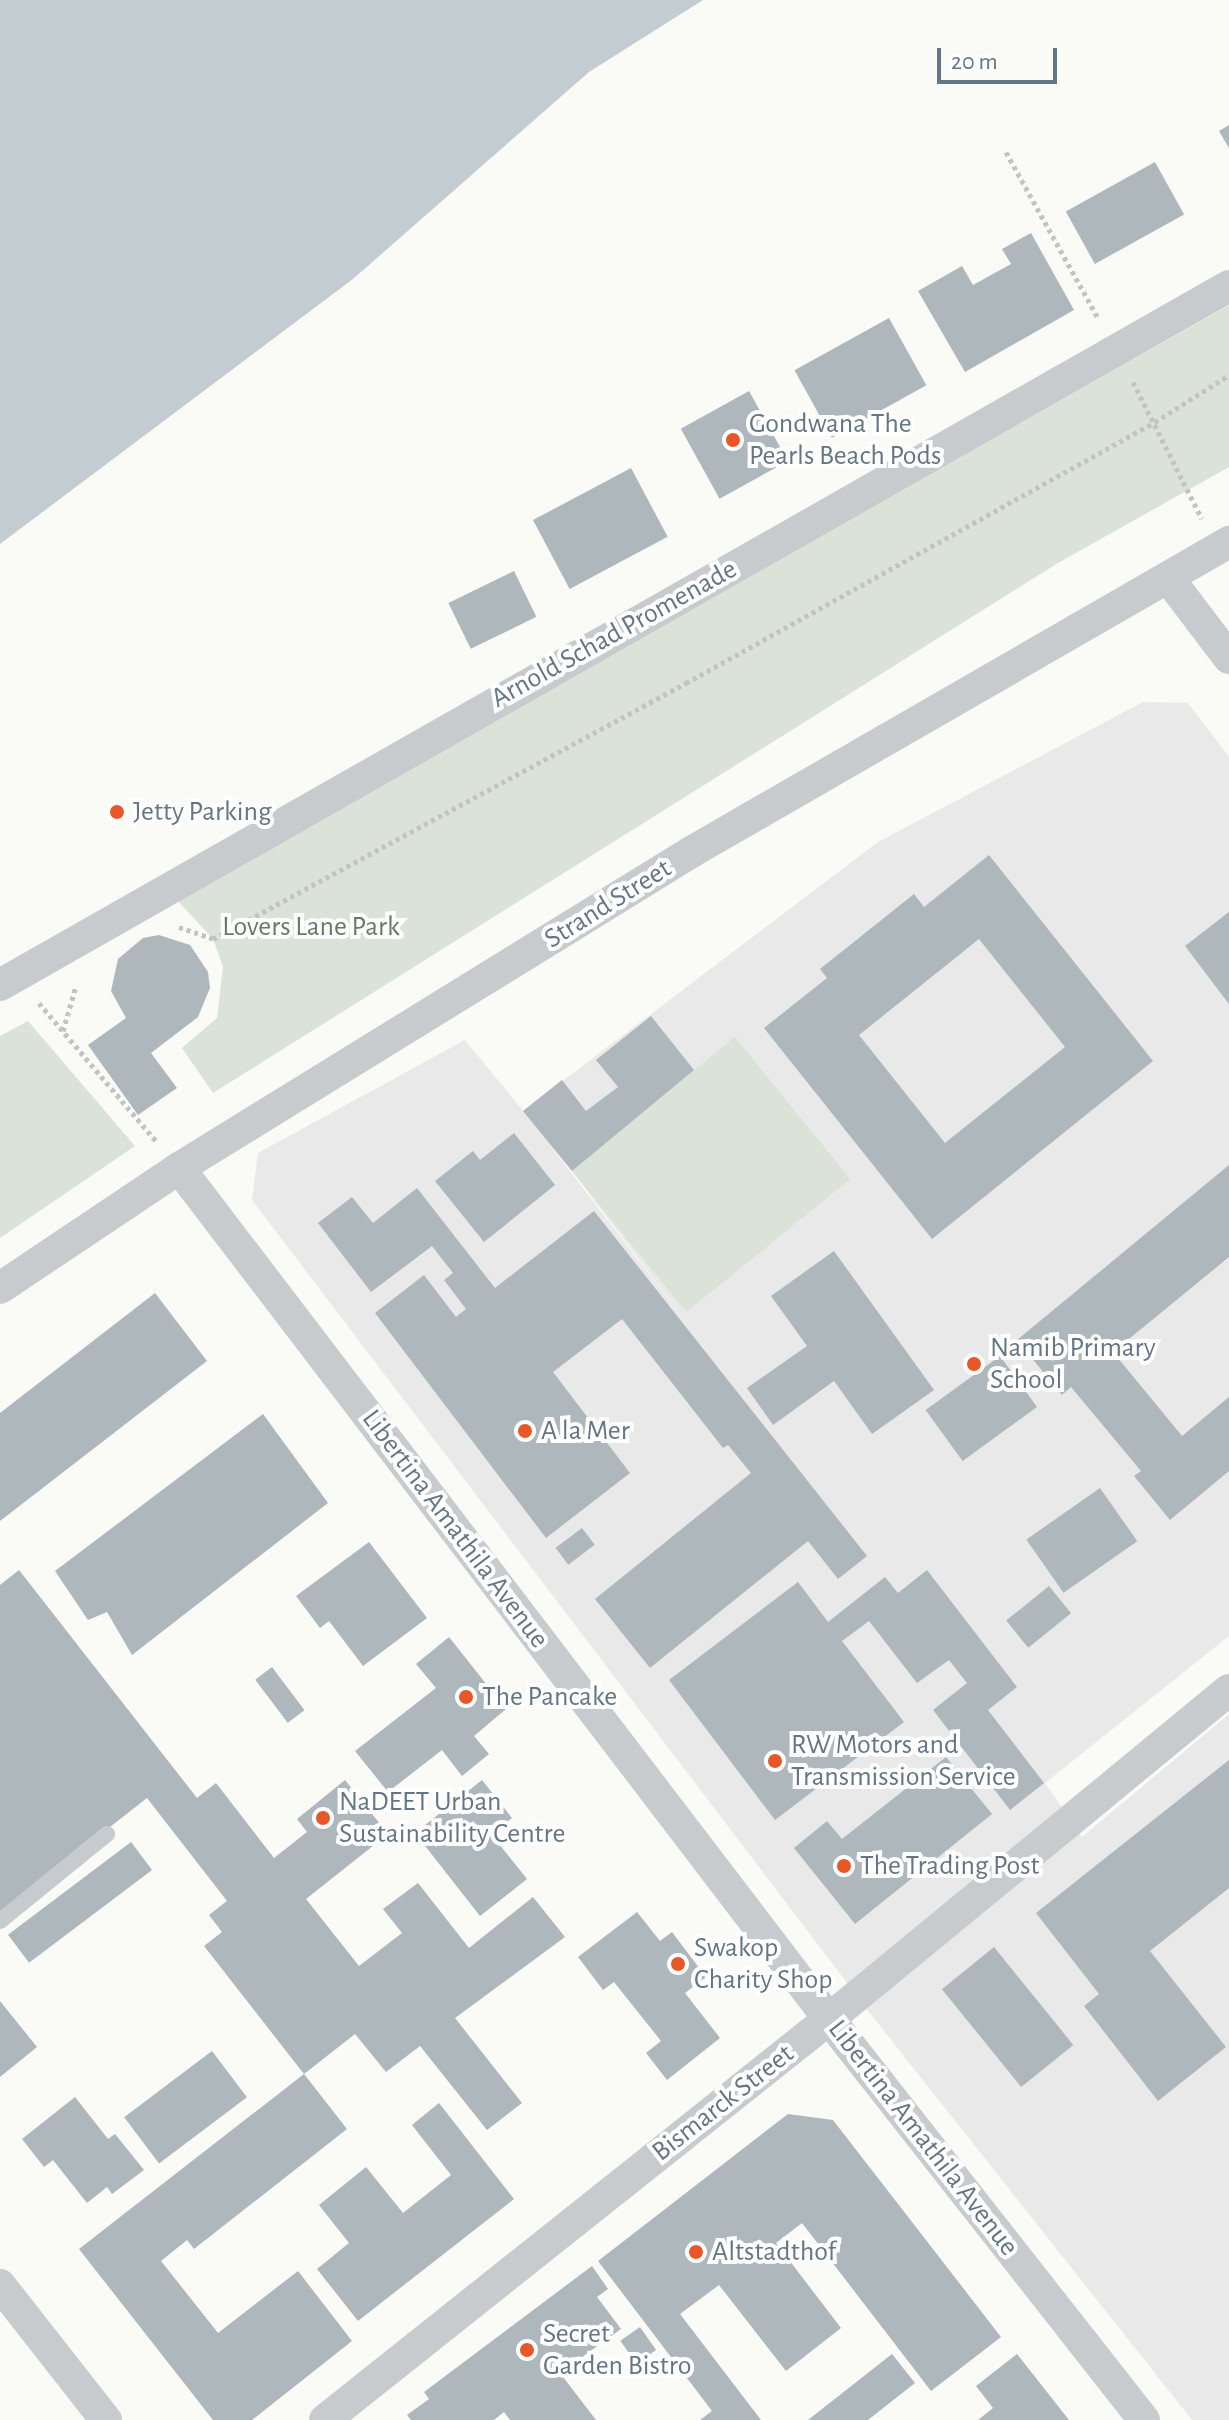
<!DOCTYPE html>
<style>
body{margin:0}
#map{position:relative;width:1229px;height:2420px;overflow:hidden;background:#fafaf7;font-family:"Alegreya Sans",sans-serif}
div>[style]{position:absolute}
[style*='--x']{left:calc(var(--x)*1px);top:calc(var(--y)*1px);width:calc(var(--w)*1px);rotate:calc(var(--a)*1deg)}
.built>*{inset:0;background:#e8e9e8}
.green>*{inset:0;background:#dbe2d8;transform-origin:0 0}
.water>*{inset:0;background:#c2ccd1}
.building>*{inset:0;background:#aeb7bc;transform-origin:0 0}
.path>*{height:5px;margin-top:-2.5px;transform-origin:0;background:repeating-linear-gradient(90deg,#c1c3c5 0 4px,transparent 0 8px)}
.service>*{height:16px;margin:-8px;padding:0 8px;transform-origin:8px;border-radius:8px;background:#c7cbce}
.minor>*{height:32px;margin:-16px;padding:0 16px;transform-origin:16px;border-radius:16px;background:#c7cbce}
.dots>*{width:22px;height:22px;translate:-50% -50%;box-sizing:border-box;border:4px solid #fff;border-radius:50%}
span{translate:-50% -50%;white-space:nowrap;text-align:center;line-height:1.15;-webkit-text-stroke:8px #fff;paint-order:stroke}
.poi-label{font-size:28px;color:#647583}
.left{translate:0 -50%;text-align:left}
.street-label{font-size:28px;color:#647583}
.park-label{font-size:28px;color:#677a63}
.scale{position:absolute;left:937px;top:48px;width:120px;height:36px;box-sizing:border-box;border:4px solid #647583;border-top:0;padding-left:10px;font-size:24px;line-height:28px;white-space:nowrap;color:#647583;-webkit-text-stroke:6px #fff;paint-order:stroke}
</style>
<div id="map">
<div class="built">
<i style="clip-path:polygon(evenodd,1143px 702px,1188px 703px,1229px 757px,1229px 1636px,1045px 1783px,1082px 1837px,1229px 1714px,1229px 2420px,1192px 2420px,873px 2017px,252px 1200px,258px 1153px,465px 1040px,523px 1111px,878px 842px,1143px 702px,549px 1144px,572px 1171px,703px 1344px,549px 1144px)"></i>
</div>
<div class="green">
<i style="clip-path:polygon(1229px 305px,1229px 467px,1058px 563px,213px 1093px,182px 1048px,217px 1018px,223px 967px,213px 939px,177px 900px)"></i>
<i style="clip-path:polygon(28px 1021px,135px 1146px,0 1238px,0 1036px)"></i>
<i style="left:735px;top:1037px;width:183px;height:211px;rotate:51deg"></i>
</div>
<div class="water">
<i style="clip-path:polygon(0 0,703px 0,589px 72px,353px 279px,0 544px)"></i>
</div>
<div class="building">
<i style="clip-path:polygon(1229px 125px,1229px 148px,1219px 131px)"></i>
<i style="left:1155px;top:162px;width:60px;height:102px;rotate:61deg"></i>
<i style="clip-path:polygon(1031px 233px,1074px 310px,965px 372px,918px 291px,962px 266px,973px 285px,1011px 264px,1002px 249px)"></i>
<i style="left:889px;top:318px;width:77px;height:108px;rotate:61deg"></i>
<i style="left:749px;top:391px;width:80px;height:78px;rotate:61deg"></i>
<i style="left:631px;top:468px;width:78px;height:111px;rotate:62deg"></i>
<i style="left:514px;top:571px;width:51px;height:73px;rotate:64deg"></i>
<i style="clip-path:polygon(evenodd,989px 855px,1153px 1061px,932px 1239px,764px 1028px,827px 978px,820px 969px,914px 894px,924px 907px,989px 855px,979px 939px,1065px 1047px,945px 1143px,859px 1035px,979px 939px)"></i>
<i style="clip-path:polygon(1229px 912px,1229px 1004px,1185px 946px)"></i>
<i style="clip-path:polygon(159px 935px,190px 945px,208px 972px,210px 988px,198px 1017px,151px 1053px,177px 1088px,138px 1115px,88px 1045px,126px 1018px,111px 991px,118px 959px,143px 938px)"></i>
<i style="clip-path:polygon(651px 1016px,694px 1070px,572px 1171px,523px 1111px,562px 1080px,586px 1111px,618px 1087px,596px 1060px)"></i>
<i style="clip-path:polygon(514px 1133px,555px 1185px,484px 1242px,435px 1181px,473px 1151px,480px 1160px)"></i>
<i style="clip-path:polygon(1229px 1165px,1229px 1257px,1113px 1352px,1182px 1436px,1229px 1397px,1229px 1471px,1170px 1520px,1134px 1476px,1141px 1471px,1071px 1387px,1062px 1395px,1017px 1340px)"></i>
<i style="clip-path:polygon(417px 1188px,495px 1288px,594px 1211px,867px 1556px,838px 1579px,808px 1541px,650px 1668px,595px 1599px,751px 1473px,728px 1445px,723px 1448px,622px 1319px,553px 1372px,630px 1473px,546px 1538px,375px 1313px,424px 1275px,456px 1317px,466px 1309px,444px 1280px,453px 1273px,432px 1246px,371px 1292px,318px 1223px,352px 1197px,373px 1223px)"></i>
<i style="clip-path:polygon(834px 1251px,934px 1390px,872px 1434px,834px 1381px,773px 1425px,747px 1388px,807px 1346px,771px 1296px)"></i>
<i style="clip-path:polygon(155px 1293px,207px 1361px,0 1521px,0 1413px)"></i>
<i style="left:1000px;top:1356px;width:63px;height:92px;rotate:54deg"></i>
<i style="clip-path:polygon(263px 1414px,328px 1503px,132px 1655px,107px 1612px,88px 1620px,55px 1571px)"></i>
<i style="left:1100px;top:1488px;width:65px;height:90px;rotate:55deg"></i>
<i style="left:582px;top:1528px;width:21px;height:33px;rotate:53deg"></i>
<i style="clip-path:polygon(369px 1542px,427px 1618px,363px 1666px,329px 1621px,320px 1628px,296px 1596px)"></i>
<i style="clip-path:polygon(19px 1570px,197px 1798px,216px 1783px,274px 1858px,307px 1832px,297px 1819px,345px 1780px,388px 1834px,306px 1899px,359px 1966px,402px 1933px,383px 1909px,418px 1883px,469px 1948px,533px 1897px,565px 1937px,455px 2018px,522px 2103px,487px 2130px,420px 2046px,386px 2072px,355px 2034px,304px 2074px,204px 1946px,222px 1932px,209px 1915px,227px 1901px,147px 1798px,0 1913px,0 1585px)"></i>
<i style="clip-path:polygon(927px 1570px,1017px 1687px,988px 1710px,1044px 1783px,1010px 1810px,933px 1710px,967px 1683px,949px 1660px,917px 1683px,869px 1621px,842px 1641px,904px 1722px,775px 1820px,669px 1680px,798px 1582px,828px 1622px,885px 1577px,898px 1593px)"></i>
<i style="left:1049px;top:1586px;width:35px;height:55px;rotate:51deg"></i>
<i style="clip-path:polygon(449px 1637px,506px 1709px,474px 1736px,489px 1754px,462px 1776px,442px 1750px,388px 1792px,355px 1751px,436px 1688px,416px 1664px)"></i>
<i style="left:272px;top:1667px;width:54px;height:21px;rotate:53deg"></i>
<i style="clip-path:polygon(946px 1757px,992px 1814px,855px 1924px,794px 1848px,827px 1821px,842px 1839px)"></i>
<i style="clip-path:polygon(1229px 1760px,1229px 1888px,1150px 1951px,1226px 2047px,1158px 2101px,1084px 2006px,1099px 1994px,1036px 1913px)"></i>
<i style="clip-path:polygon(482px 1780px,512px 1818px,491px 1834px,527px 1879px,480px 1916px,415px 1833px)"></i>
<i style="left:131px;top:1842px;width:35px;height:154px;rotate:53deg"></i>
<i style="clip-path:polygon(637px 1912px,660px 1941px,672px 1932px,706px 1977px,685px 1993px,720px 2038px,667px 2080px,646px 2053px,661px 2041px,614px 1982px,603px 1990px,578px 1957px)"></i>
<i style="left:994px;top:1947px;width:126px;height:67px;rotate:51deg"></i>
<i style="clip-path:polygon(0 2001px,37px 2047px,0 2077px)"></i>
<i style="left:212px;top:2051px;width:58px;height:110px;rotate:53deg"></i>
<i style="clip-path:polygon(304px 2074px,347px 2129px,194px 2249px,187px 2240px,161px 2261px,218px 2333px,298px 2271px,352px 2341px,252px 2420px,213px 2420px,79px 2249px)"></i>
<i style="clip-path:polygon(75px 2097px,108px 2139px,115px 2134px,144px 2170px,112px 2194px,107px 2187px,87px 2203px,53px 2160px,44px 2167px,22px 2139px)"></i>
<i style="clip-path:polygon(439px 2103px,514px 2199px,358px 2321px,317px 2269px,349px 2243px,319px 2205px,366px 2167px,403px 2213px,451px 2175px,412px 2125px)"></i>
<i style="clip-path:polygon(788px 2114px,833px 2120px,1001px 2337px,931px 2391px,802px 2223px,776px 2243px,841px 2328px,786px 2371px,719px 2285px,680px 2314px,761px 2420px,700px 2420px,712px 2411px,598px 2261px)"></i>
<i style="clip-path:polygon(592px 2266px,608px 2289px,597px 2297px,621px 2329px,560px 2373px,596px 2420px,510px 2420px,504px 2412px,494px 2420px,411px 2420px,407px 2415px,429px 2399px,424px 2392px)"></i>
<i style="left:640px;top:2327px;width:28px;height:24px;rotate:55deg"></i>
<i style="clip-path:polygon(892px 2354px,915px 2383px,868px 2420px,808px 2420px)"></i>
<i style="clip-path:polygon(1017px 2354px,1069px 2420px,978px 2420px,993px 2408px,976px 2386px)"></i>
</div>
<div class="path">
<i style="--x:1006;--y:152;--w:192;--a:61"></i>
<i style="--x:1133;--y:382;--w:153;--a:63.3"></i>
<i style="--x:179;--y:927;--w:36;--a:19"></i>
<i style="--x:213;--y:939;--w:538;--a:-28.42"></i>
<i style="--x:686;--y:683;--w:537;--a:-29.1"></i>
<i style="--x:1155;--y:422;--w:88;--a:-32.4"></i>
<i style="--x:39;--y:1003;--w:182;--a:49.7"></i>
<i style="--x:63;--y:1031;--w:47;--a:-73.9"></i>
</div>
<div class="service">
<i style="--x:0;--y:1921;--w:138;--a:-39.1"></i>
</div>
<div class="minor">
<i style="--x:1169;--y:579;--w:99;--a:52.8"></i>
<i style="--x:0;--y:985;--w:1414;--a:-29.63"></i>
<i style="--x:179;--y:1168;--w:1071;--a:52.63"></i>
<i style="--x:829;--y:2019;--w:510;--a:51.85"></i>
<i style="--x:0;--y:1288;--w:216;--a:-33.8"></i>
<i style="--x:179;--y:1168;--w:604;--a:-31.66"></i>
<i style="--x:693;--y:851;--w:619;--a:-29.96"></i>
<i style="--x:0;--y:2285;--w:172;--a:51.9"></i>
<i style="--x:325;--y:2420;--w:644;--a:-38.51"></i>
<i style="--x:829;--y:2019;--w:518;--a:-39.44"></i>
</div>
<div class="dots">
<i style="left:733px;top:440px;background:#e95728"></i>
<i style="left:117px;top:812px;background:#e95728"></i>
<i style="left:974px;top:1364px;background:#e95728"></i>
<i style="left:525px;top:1431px;background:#e95728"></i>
<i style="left:466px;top:1697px;background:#e95728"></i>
<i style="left:775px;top:1761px;background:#e95728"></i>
<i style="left:323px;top:1818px;background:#e95728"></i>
<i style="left:844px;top:1866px;background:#e95728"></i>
<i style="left:678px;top:1964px;background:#e95728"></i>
<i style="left:696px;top:2252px;background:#e95728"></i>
<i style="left:527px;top:2350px;background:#e95728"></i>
</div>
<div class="poi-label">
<span class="left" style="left:749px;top:440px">Gondwana The<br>Pearls Beach Pods</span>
<span class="left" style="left:133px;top:812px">Jetty Parking</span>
<span class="left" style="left:990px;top:1364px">Namib Primary<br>School</span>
<span class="left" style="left:541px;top:1431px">A la Mer</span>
<span class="left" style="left:482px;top:1697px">The Pancake</span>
<span class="left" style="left:791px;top:1761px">RW Motors and<br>Transmission Service</span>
<span class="left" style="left:339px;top:1818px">NaDEET Urban<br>Sustainability Centre</span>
<span class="left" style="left:860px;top:1866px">The Trading Post</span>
<span class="left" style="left:694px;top:1964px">Swakop<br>Charity Shop</span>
<span class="left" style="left:712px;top:2252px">Altstadthof</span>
<span class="left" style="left:543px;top:2350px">Secret<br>Garden Bistro</span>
</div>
<div class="street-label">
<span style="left:614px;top:634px;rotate:-29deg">Arnold Schad Promenade</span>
<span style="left:608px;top:904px;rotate:-32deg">Strand Street</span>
<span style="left:455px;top:1529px;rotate:53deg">Libertina Amathila Avenue</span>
<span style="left:723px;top:2103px;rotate:-38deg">Bismarck Street</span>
<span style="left:923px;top:2138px;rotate:52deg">Libertina Amathila Avenue</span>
</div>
<div class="park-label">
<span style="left:311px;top:927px">Lovers Lane Park</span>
</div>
<div class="scale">20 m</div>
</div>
